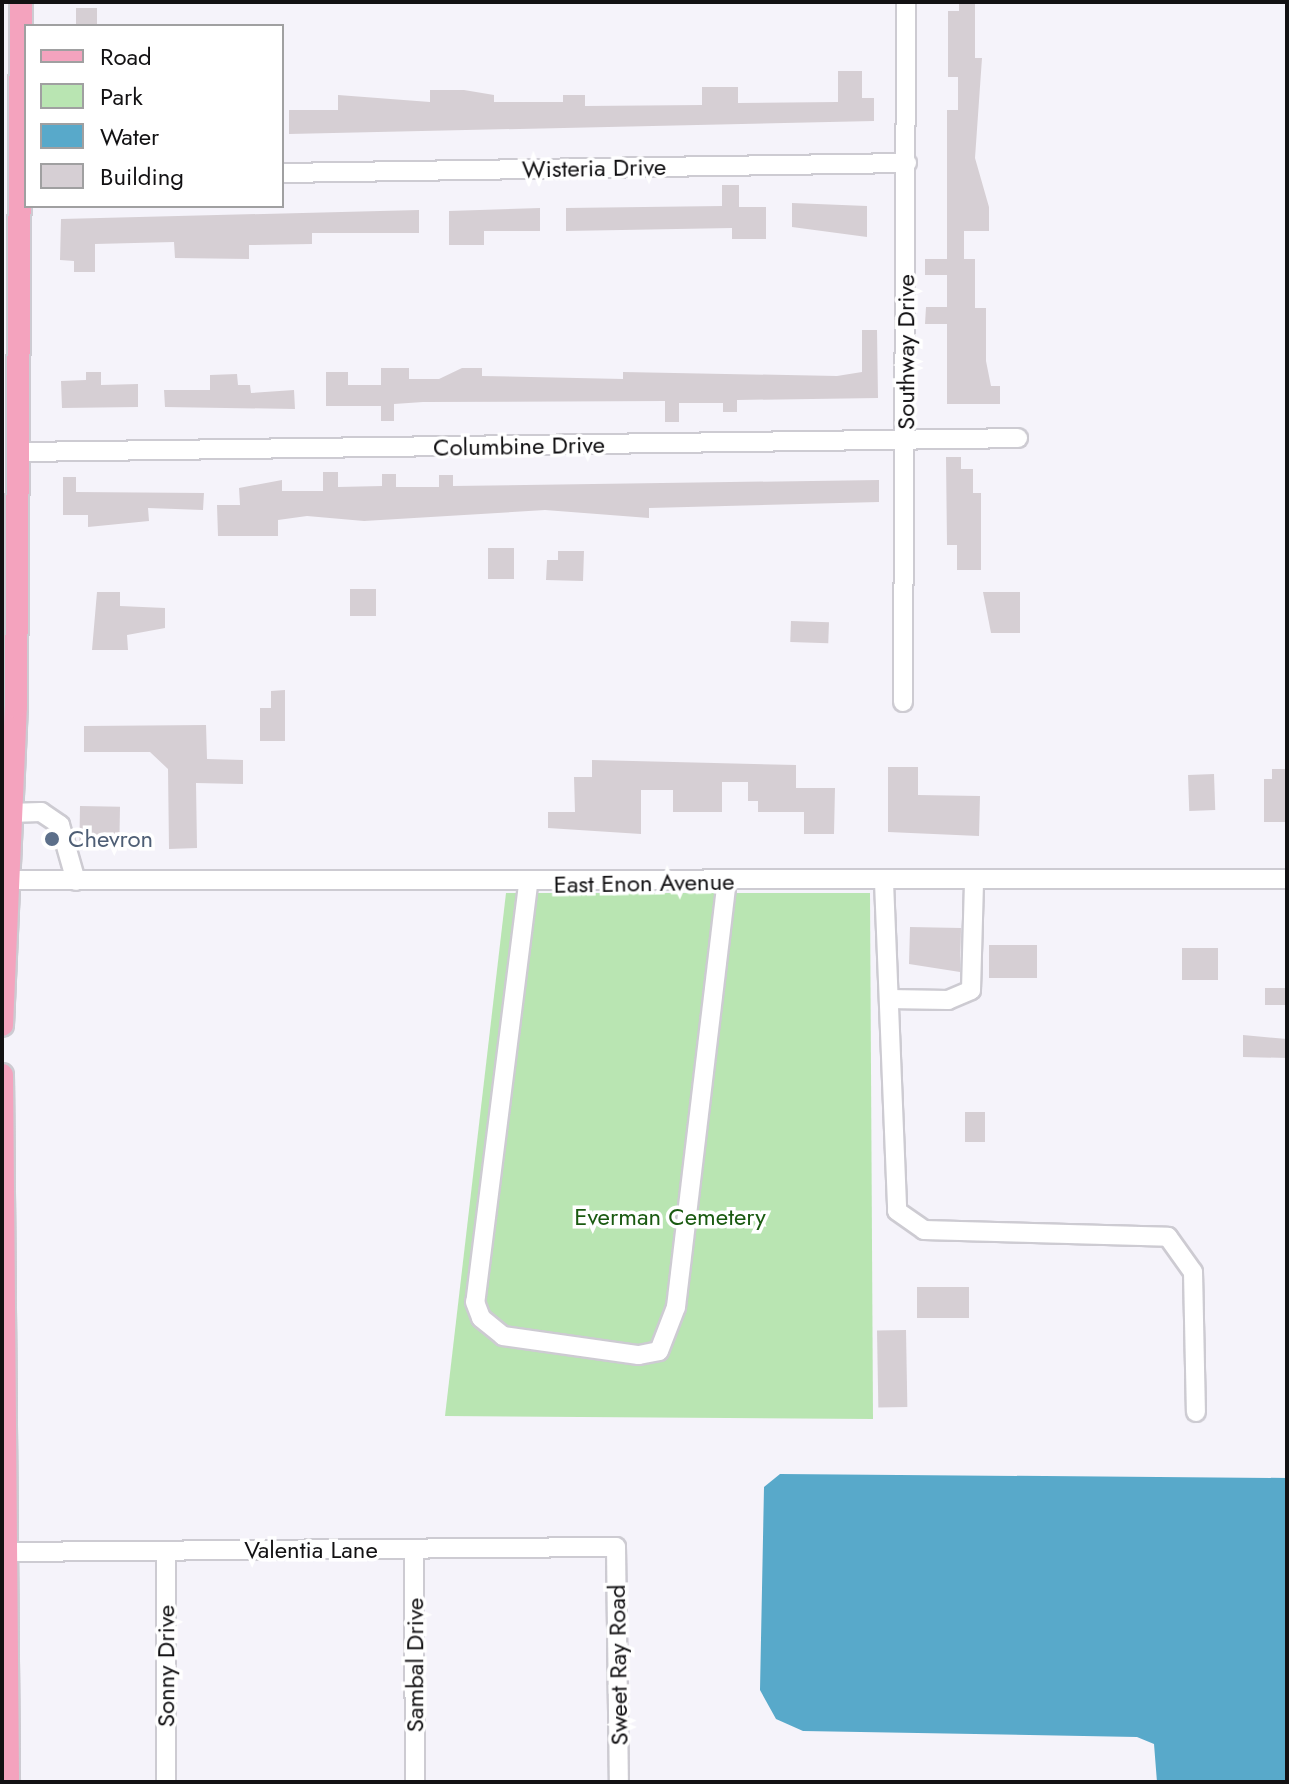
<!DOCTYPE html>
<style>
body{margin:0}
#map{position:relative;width:1289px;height:1784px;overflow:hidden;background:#f5f3fa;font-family:Jost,sans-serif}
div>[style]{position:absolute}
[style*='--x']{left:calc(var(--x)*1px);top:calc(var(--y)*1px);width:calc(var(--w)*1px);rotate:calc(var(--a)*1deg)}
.green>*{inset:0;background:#b9e5b2}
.water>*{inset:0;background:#58a9ca}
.building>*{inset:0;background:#d6cfd4;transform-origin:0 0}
.roads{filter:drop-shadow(2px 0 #cdcbd2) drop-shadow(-2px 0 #cdcbd2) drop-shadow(0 2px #cdcbd2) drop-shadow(0 -2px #cdcbd2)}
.minor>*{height:18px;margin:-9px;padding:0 9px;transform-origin:9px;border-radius:9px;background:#fff}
.major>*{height:22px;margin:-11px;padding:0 11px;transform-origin:11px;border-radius:11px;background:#f4a3be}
.dots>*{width:22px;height:22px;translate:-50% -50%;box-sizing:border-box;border:4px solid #fff;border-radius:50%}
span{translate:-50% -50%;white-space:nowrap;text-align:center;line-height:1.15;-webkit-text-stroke:7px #fff;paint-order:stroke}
.street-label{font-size:24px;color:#121113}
.service-label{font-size:24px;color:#4e5e75}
.left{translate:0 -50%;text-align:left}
.park-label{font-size:24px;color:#1a5a11}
.frame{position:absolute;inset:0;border:4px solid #121113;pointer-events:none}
.legend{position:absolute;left:24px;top:24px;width:260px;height:184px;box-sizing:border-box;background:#fff;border:2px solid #a0a0a1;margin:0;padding:10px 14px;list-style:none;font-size:24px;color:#121113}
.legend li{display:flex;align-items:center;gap:16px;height:40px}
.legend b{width:40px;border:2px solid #a0a0a1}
</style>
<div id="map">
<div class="green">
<i style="clip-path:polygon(506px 893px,870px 893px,873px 1419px,445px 1416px)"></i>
</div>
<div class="water">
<i style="clip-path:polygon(780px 1474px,1287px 1478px,1287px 1782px,1157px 1782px,1154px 1744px,1137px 1737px,803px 1731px,776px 1719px,760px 1690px,764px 1487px)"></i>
</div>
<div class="building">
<i style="clip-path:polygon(959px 2px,975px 2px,975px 58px,982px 58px,975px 158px,989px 207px,989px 231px,964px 231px,964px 259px,975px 259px,975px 308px,986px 308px,986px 361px,991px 386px,1000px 386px,1000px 404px,947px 404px,947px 324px,925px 324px,926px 307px,947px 307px,947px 275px,925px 275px,925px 259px,947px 259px,947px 110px,958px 110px,958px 77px,948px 77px,948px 11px,959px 11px)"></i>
<i style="left:76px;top:8px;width:21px;height:18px"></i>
<i style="clip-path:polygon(838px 71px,862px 71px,862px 98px,874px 98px,874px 121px,289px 134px,289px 110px,338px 110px,338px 95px,430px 102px,430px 90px,464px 90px,494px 95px,494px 102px,563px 102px,563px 95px,585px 95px,585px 106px,702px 105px,702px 87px,738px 87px,738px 103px,838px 102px)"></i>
<i style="clip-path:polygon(722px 185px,739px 185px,739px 207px,766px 207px,766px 239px,732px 239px,732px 228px,566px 231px,566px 208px,722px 206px)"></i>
<i style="clip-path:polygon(792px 203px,867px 206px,867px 237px,792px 227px)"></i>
<i style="clip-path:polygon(540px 208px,540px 231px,484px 231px,484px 245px,449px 245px,449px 211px)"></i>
<i style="clip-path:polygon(419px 210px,419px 233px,312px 233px,312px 244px,249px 245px,249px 259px,175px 258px,174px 242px,95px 244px,95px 272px,74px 272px,74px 261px,60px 260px,61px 219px)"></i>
<i style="clip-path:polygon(862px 330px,877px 330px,878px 398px,737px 400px,737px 412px,723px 412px,723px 403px,679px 403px,679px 422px,665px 422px,665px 401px,423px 402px,394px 404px,394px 421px,381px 421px,381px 406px,326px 406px,326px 372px,348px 372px,348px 385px,381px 385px,381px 368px,409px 368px,409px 379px,439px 379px,462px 368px,482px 368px,482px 376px,623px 379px,623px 372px,837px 376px,862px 372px)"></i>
<i style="clip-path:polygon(86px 372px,101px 372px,101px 385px,138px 384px,138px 407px,62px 408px,61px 381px,86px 380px)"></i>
<i style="clip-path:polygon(237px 374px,238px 385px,250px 385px,251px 393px,294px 390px,295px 409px,165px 407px,164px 390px,210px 390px,210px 375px)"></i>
<i style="clip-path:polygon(946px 457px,961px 457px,961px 469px,973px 469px,973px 493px,981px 493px,981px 570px,957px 570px,957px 545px,947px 545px)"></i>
<i style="clip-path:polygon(323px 472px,338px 472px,338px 487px,382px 486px,382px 474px,396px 474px,396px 487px,439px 487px,439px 475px,453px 475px,453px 486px,879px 480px,879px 502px,649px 508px,649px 518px,545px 510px,364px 521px,307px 516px,278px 520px,278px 536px,218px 536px,217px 505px,240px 505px,239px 488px,282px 480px,282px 491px,323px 491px)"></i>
<i style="clip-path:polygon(63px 477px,76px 477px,76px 492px,204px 493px,203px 510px,148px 508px,149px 521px,88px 527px,88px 515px,63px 515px)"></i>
<i style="left:488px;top:548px;width:26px;height:31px"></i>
<i style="clip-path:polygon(558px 551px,584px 551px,583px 581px,546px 580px,547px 560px,558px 560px)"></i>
<i style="left:350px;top:589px;width:26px;height:27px"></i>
<i style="clip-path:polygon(97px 592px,120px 592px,120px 606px,165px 608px,165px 628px,127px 635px,128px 650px,92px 650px)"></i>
<i style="clip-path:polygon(983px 592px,1020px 592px,1020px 633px,991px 633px)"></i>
<i style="left:791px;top:621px;width:38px;height:21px;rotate:2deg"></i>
<i style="clip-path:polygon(285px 690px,285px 741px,260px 741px,260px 708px,271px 708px,271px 691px)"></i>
<i style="clip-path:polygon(206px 725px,207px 759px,243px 760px,243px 784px,196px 783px,197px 848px,169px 849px,168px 769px,150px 752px,84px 752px,84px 726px)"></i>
<i style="clip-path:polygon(592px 760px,796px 765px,796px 788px,835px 788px,834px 834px,804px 834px,804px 812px,758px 812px,758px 801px,748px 801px,748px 782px,722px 782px,722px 812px,673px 812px,673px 790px,641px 790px,641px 834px,548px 828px,548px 812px,575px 812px,574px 777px,592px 777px)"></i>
<i style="clip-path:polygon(888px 767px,918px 767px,918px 795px,980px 796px,979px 836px,888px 832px)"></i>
<i style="clip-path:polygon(1272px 769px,1287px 769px,1287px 822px,1264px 822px,1264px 779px,1272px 779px)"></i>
<i style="left:1214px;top:774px;width:36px;height:26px;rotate:88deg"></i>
<i style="left:80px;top:806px;width:40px;height:38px;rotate:1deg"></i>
<i style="clip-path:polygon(910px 927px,961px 928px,960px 972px,909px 964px)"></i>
<i style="left:989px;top:945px;width:48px;height:33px"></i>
<i style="left:1182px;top:948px;width:36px;height:32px"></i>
<i style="left:1265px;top:988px;width:22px;height:17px"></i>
<i style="clip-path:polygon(1243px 1035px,1287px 1039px,1287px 1058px,1243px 1057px)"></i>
<i style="left:965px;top:1112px;width:20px;height:30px"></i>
<i style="left:917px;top:1287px;width:52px;height:31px"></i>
<i style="left:906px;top:1330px;width:77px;height:29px;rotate:89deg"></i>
</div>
<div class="roads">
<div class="minor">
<i style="--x:282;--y:173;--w:625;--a:-0.92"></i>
<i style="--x:21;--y:452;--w:997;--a:-0.8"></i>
<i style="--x:903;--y:702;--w:700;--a:-89.75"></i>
<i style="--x:9;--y:813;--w:32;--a:-2"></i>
<i style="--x:41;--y:812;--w:23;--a:34"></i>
<i style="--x:60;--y:825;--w:58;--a:74.1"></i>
<i style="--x:2;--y:880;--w:1285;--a:-0.04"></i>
<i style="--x:884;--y:882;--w:329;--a:87.7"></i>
<i style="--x:897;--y:1211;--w:33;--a:35"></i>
<i style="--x:924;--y:1230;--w:244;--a:1.6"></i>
<i style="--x:1168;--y:1237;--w:43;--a:54.5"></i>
<i style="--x:1193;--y:1272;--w:140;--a:88.8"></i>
<i style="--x:528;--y:885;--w:420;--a:97.2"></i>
<i style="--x:475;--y:1302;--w:17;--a:69"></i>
<i style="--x:481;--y:1318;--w:28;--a:39"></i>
<i style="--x:503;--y:1336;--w:137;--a:8"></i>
<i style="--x:639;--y:1355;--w:20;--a:-11"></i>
<i style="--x:659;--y:1351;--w:47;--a:-68.9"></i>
<i style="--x:676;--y:1307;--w:428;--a:-83.2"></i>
<i style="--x:889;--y:999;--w:59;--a:1"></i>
<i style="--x:948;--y:1000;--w:25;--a:-23"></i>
<i style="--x:971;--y:990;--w:109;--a:-88.4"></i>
<i style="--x:414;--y:1549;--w:233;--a:89.8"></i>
<i style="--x:2;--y:1552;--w:614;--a:-0.47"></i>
<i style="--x:616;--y:1547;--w:235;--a:89.3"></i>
<i style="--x:166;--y:1782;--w:231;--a:-90"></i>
</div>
<div class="major">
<i style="--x:2;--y:1025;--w:318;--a:-87.5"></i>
<i style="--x:16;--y:707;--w:705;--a:-89.59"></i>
<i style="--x:2;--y:1075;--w:707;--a:89.51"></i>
</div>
</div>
<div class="dots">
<i style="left:52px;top:839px;background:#5c6f8a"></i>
</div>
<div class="street-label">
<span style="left:594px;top:168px;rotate:-1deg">Wisteria Drive</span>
<span style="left:906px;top:352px;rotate:-90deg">Southway Drive</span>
<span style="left:519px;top:446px;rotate:-1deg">Columbine Drive</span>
<span style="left:644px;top:883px;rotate:-1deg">East Enon Avenue</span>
<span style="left:311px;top:1550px">Valentia Lane</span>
<span style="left:415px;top:1665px;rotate:-90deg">Sambal Drive</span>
<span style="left:618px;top:1665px;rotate:-91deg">Sweet Ray Road</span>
<span style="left:166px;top:1666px;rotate:-90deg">Sonny Drive</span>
</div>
<div class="service-label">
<span class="left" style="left:68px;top:839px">Chevron</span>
</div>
<div class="park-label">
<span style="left:670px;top:1217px">Everman Cemetery</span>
</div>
<div class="frame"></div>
<ul class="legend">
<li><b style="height:10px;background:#f4a3be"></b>Road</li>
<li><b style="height:22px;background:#b9e5b2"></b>Park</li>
<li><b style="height:22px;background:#58a9ca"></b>Water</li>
<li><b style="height:22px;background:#d6cfd4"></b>Building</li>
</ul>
</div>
